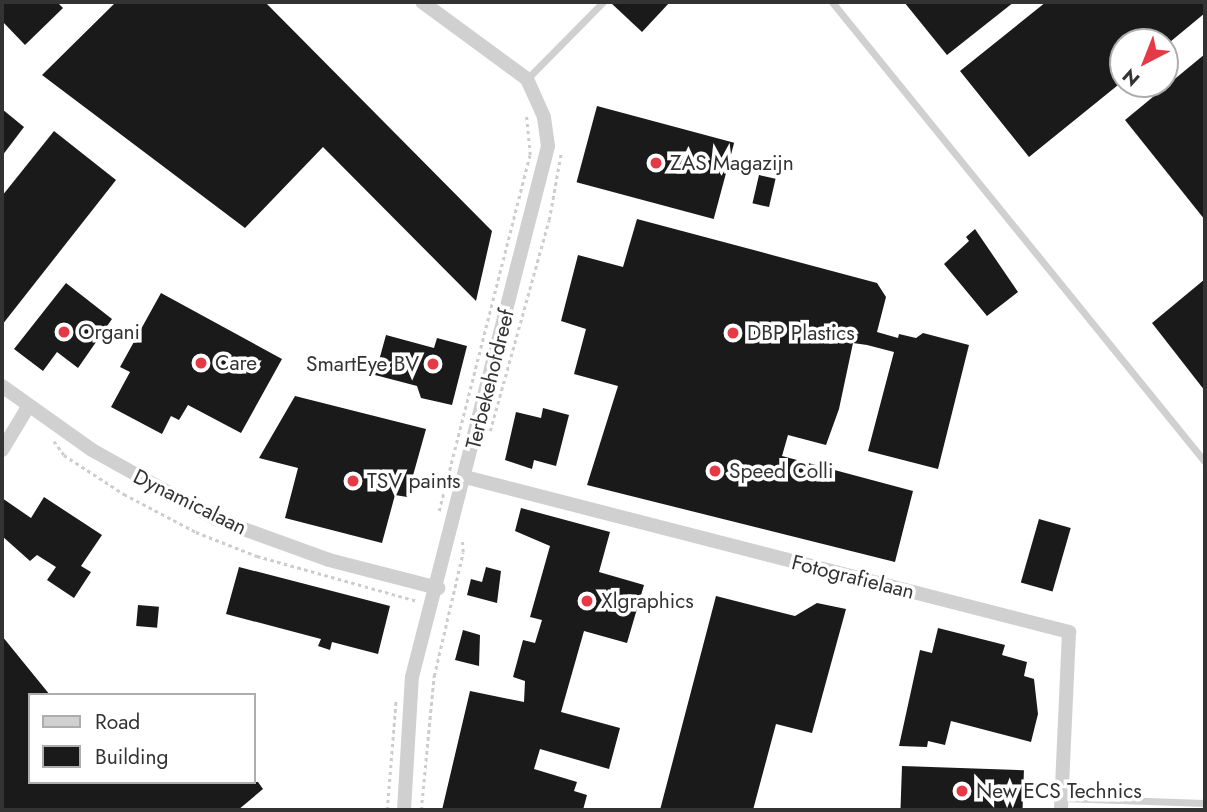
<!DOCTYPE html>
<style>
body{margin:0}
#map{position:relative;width:1207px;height:812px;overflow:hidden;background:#fff;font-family:Jost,sans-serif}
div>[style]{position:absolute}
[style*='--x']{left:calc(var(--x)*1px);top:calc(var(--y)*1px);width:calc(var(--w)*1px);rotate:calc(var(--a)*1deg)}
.building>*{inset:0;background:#1a1a1a;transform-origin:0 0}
.path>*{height:2.5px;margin-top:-1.25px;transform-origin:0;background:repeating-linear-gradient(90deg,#cdcdcd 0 3.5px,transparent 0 7px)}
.service>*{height:7px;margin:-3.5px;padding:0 3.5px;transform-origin:3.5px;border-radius:3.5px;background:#d0d0d0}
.minor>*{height:14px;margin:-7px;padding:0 7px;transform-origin:7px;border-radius:7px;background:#d0d0d0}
.dots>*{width:19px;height:19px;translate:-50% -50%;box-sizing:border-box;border:4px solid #fff;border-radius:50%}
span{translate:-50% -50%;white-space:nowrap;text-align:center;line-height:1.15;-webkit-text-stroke:7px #fff;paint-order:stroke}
.poi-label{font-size:21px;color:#333}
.left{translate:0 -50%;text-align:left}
.right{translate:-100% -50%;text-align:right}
.street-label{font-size:21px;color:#333}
.frame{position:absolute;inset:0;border:4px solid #333;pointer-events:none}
.legend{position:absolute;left:28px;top:693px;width:228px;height:91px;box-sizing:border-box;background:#fff;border:2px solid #adadad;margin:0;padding:9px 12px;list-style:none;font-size:21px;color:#333}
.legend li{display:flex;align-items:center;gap:14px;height:35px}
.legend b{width:35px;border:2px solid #adadad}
.north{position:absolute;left:1109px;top:28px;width:70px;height:70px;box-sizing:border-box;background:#fff;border:2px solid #adadad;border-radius:50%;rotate:222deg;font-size:19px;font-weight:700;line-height:28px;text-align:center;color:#333}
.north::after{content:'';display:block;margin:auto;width:24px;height:32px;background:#e63946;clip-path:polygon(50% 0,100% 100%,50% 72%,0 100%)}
</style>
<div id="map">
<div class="building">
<i style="clip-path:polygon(2px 2px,57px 2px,63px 8px,25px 45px,2px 21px)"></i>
<i style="clip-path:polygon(116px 2px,265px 2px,492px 231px,476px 301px,323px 147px,245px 228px,42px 75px)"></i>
<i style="clip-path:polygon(610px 2px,670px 2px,642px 32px)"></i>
<i style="clip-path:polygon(904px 2px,1014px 2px,947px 55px)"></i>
<i style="clip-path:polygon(1046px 2px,1205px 2px,1205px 13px,1170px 42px,1123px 42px,1123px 81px,1029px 157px,960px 71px)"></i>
<i style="clip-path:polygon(1205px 54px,1205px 220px,1125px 120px)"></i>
<i style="left:597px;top:106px;width:142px;height:79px;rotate:15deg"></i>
<i style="clip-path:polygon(2px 109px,24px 127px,2px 156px)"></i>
<i style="clip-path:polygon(54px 131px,116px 180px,2px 325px,2px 196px)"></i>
<i style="left:759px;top:175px;width:17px;height:29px;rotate:13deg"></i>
<i style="clip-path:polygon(637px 219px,877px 283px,886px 297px,877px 332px,898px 338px,899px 334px,916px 338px,923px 333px,969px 345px,938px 469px,868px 451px,894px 352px,867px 345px,853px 343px,839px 409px,826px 445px,788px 435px,782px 456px,913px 491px,895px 562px,587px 485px,618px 386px,574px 374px,586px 329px,561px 321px,578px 255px,623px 267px)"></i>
<i style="clip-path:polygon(975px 229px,1018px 292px,987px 316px,944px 264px,969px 241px,966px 237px)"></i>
<i style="clip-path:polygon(1205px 279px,1205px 391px,1152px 323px)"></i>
<i style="clip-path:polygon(66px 283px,112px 319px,78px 368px,57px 352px,43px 371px,14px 349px)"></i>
<i style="clip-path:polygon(161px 293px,282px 359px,241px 433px,188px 405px,179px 420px,171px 416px,162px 434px,111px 407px,130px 372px,120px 367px)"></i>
<i style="clip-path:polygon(386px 335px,434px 348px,437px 338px,467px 346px,452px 405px,421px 398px,417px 386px,375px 375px)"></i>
<i style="clip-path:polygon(295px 396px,426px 429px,407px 497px,395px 495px,382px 543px,285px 518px,298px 468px,259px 458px)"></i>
<i style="clip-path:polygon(543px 408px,569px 415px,556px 466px,534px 460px,532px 469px,505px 460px,516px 412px,541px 418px)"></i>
<i style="clip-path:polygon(44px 497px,102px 535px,81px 566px,91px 572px,74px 598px,47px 580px,56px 567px,37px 555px,30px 561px,2px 536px,2px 498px,31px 518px)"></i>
<i style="clip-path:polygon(521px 508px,610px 532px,599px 572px,644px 585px,627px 643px,584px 631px,561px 712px,620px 728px,609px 769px,540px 749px,534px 769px,577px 782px,574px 791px,587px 795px,583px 810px,442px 810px,470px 691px,524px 702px,525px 681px,513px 677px,523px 640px,535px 643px,542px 620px,530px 617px,550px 546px,515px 531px)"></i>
<i style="left:1039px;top:519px;width:33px;height:66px;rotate:16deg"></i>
<i style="clip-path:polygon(239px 567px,390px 606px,378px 654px,332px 642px,330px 650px,318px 646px,321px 639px,226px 614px)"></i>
<i style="clip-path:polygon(486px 567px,501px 571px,497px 603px,467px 595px,471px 579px,482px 582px)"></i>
<i style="clip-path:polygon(716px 596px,795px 616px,817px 603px,846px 609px,812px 733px,776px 724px,753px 810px,660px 810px)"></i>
<i style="left:138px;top:605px;width:21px;height:21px;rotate:5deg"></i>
<i style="clip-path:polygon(938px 628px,1005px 645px,1002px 655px,1027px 662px,1024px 676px,1034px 679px,1038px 714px,1031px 742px,951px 721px,945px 745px,928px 741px,927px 747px,899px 746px,920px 650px,932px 653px)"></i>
<i style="clip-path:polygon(463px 630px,480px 635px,479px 666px,455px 660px)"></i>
<i style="clip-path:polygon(2px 636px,50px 695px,30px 695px,30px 782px,258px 782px,263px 789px,238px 810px,2px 810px)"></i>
<i style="left:902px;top:766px;width:122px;height:44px;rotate:2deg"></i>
</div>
<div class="path">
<i style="--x:490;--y:431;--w:219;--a:-74.4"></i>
<i style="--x:549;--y:220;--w:68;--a:-79.8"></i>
<i style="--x:54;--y:441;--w:17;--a:54"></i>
<i style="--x:64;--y:455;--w:72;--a:33"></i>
<i style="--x:124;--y:494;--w:81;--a:27.8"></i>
<i style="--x:196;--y:532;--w:66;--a:21.5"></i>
<i style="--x:257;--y:556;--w:166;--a:15.7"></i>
<i style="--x:439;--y:511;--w:367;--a:-75.7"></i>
<i style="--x:530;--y:155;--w:42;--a:-95.4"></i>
<i style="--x:387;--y:810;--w:111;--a:-85.4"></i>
<i style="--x:421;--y:810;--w:135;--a:-84.5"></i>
<i style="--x:434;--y:676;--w:127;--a:-76.8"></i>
<i style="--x:463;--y:552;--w:14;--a:-94"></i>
</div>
<div class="service">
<i style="--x:832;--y:2;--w:592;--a:50.96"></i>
<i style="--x:527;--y:79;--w:108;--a:-45.4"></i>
<i style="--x:1062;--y:798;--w:143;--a:2"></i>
</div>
<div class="minor">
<i style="--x:2;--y:386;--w:110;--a:35.4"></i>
<i style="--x:92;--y:450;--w:142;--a:29.1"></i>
<i style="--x:216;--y:519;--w:120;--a:19.9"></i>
<i style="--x:329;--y:560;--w:113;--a:14.4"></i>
<i style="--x:2;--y:450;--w:50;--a:-58.8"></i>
<i style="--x:465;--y:477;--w:624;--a:14.39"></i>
<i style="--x:1069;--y:632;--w:178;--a:92.6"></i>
<i style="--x:404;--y:810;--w:133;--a:-86.6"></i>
<i style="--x:412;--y:677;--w:548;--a:-75.63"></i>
<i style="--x:548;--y:146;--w:29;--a:-98"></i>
<i style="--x:544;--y:117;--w:42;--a:-114.1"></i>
<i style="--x:527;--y:79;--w:130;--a:-143.7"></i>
</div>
<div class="dots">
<i style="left:656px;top:163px;background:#e63946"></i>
<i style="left:64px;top:332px;background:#e63946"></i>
<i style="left:733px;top:333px;background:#e63946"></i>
<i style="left:201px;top:363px;background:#e63946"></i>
<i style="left:433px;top:364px;background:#e63946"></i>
<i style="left:715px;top:471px;background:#e63946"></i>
<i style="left:353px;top:481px;background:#e63946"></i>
<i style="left:587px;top:601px;background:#e63946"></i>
<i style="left:962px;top:791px;background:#e63946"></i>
</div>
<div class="poi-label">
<span class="left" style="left:670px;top:163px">ZAS Magazijn</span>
<span class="left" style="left:78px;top:332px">Organi</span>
<span class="left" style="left:747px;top:333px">DBP Plastics</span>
<span class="left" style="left:215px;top:363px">Care</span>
<span class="right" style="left:419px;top:364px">SmartEye BV</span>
<span class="left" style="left:729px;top:471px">Speed Colli</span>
<span class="left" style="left:367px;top:481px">TSV paints</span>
<span class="left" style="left:601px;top:601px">Xlgraphics</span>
<span class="left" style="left:976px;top:791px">New ECS Technics</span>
</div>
<div class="street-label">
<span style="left:490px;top:379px;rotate:-76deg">Terbekehofdreef</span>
<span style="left:190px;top:502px;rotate:26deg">Dynamicalaan</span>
<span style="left:853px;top:577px;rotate:14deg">Fotografielaan</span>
</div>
<div class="frame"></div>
<ul class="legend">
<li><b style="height:9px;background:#d0d0d0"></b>Road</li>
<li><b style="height:19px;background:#1a1a1a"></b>Building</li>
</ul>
<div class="north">N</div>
</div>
